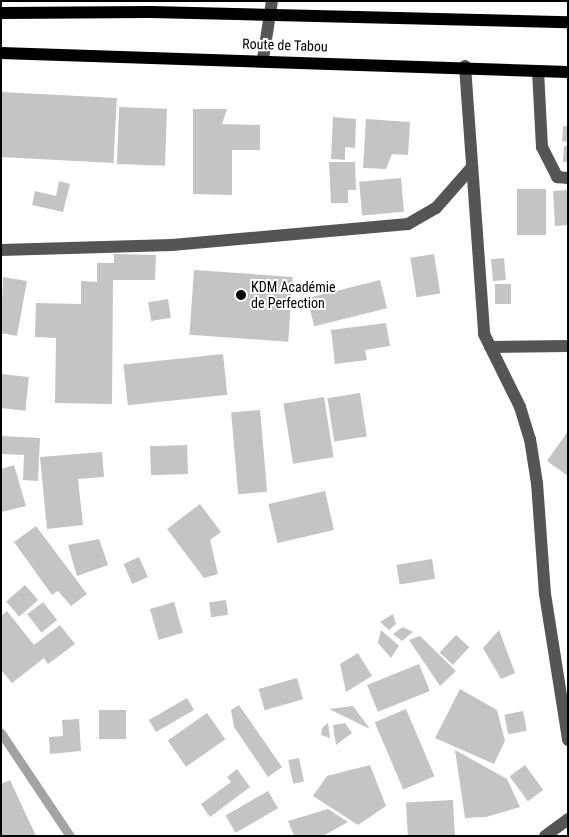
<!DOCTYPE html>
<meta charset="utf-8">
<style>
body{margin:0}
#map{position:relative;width:569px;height:837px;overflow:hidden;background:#fff;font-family:"Roboto Condensed",sans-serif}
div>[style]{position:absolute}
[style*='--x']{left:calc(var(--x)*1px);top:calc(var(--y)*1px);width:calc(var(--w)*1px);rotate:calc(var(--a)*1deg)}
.stream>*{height:9px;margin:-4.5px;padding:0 4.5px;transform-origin:4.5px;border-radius:4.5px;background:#a3a3a3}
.building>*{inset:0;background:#c4c4c4;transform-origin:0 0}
.minor>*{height:12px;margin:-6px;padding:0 6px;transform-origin:6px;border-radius:6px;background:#555}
.major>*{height:12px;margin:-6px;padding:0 6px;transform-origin:6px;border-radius:6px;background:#000}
.dots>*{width:14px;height:14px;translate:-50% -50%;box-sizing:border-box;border:2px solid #fff;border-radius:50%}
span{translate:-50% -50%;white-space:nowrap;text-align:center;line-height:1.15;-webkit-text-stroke:4px #fff;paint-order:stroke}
.street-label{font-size:14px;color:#000}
.poi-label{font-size:14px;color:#000}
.left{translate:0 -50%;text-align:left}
.frame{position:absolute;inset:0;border:2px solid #000;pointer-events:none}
</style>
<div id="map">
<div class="stream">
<i style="--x:1;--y:733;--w:124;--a:56.2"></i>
</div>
<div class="building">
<i style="left:1px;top:92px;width:116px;height:65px;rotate:3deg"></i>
<i style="left:119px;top:107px;width:48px;height:57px;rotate:2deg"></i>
<i style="clip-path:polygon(193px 109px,227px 109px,222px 124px,260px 125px,260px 150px,232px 150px,232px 195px,193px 194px)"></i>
<i style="clip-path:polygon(333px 117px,356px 119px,355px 148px,345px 147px,345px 160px,331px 159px)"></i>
<i style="clip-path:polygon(366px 119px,410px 122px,408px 155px,392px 154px,386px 169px,363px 168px)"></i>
<i style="clip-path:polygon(563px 126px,568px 126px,568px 142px,562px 141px)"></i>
<i style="clip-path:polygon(564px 146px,568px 146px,568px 162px,563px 162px)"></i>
<i style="clip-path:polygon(329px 162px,355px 162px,356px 190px,348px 190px,348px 203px,331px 203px)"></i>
<i style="left:401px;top:178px;width:34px;height:42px;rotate:85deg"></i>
<i style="clip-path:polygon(59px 181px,70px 184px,63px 212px,32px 205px,35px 191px,56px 196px)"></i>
<i style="left:517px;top:189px;width:29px;height:46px"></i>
<i style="clip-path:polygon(568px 190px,568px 225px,555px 226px,553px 191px)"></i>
<i style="clip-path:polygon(114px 254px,156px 255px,155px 280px,113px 280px,112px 404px,55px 403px,56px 338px,35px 337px,36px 303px,81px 304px,81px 281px,97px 282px,97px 263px,114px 263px)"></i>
<i style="left:434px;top:254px;width:40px;height:24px;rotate:81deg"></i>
<i style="left:504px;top:258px;width:22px;height:13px;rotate:85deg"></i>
<i style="left:194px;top:270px;width:99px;height:65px;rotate:4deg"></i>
<i style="clip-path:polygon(3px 277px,27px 281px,17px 336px,1px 333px)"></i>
<i style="left:380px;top:280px;width:29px;height:75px;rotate:76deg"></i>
<i style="left:495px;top:284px;width:16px;height:20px"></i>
<i style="left:168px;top:299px;width:19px;height:20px;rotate:81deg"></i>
<i style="clip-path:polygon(386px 323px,390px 346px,365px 350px,367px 360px,335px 364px,331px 330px)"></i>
<i style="left:223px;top:354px;width:41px;height:100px;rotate:84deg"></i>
<i style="left:1px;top:374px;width:28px;height:34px;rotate:6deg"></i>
<i style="left:360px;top:393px;width:44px;height:33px;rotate:81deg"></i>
<i style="left:324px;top:397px;width:61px;height:41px;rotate:81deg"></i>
<i style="left:260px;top:410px;width:82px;height:29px;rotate:85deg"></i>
<i style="clip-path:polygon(568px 431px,568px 476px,547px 461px)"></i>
<i style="clip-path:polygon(1px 436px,40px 438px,38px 481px,23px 480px,24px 455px,1px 454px)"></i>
<i style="left:187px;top:445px;width:29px;height:37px;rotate:88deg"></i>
<i style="clip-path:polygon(102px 452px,104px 477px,78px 479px,83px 525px,47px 529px,40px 457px)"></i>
<i style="clip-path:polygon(14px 465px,26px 506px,1px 512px,1px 469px)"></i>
<i style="left:325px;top:491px;width:40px;height:58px;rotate:77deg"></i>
<i style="clip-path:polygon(200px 504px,221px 532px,210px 540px,218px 574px,204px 578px,167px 529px)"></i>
<i style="clip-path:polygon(36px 526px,87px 594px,71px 606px,58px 591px,52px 595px,14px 542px)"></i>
<i style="clip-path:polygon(99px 539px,108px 565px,77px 576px,68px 545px)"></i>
<i style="left:139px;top:557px;width:22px;height:17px;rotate:66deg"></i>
<i style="left:432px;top:559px;width:20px;height:36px;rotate:81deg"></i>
<i style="left:25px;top:585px;width:20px;height:25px;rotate:49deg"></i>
<i style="left:226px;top:600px;width:15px;height:17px;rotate:82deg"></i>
<i style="left:43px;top:602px;width:23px;height:20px;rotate:52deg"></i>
<i style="left:174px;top:602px;width:32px;height:25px;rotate:74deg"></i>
<i style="clip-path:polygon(7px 611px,34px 645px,60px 625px,75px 644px,48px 664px,44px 658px,12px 683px,1px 670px,1px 616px)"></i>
<i style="clip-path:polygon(393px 614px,396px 624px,389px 630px,380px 622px)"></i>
<i style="clip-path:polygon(403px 627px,413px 632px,402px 641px,393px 634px)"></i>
<i style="clip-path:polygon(381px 630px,399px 646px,391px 658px,378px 643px)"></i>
<i style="clip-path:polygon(499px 630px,515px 673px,501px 679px,483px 648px)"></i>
<i style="left:456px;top:635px;width:18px;height:24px;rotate:43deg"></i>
<i style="clip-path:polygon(420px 636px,456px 671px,440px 686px,409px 640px)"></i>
<i style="clip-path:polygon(358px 653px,372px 676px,346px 692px,340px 664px)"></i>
<i style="left:419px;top:664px;width:29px;height:56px;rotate:68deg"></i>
<i style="left:297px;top:678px;width:22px;height:40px;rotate:74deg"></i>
<i style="clip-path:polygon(460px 689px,497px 710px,505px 741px,494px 764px,435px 738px)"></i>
<i style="left:187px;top:698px;width:14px;height:44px;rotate:60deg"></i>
<i style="clip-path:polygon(239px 705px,282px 767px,268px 777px,234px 727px,231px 710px)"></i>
<i style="clip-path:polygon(353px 706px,370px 729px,329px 709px)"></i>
<i style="left:406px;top:709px;width:73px;height:34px;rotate:67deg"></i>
<i style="left:99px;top:710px;width:27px;height:29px"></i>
<i style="left:523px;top:711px;width:20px;height:19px;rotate:79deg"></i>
<i style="left:207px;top:713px;width:32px;height:48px;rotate:55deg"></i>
<i style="clip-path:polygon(79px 719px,81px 751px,50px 754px,49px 737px,63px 736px,62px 720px)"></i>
<i style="clip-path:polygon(328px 723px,330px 738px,321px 735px,322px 728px)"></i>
<i style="clip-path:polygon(345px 723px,352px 733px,336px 745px,333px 725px)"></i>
<i style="clip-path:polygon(455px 750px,507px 779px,520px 807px,486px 817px,465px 818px)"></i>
<i style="left:299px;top:758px;width:24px;height:11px;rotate:78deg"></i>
<i style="clip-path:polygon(370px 765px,386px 806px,358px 825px,313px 796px,327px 776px)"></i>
<i style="left:525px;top:765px;width:31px;height:19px;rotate:54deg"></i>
<i style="clip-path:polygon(237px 769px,250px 787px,210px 817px,201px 804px,231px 782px,227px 777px)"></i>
<i style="clip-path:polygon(10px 780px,36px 836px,1px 836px,1px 784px)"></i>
<i style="left:268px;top:791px;width:20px;height:49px;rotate:60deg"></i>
<i style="left:453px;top:800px;width:35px;height:47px;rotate:87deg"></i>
<i style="clip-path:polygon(328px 809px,348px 822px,323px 836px,294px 836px,288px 821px)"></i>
</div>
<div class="minor">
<i style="--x:263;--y:59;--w:59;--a:-81.2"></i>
<i style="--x:465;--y:66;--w:269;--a:85.9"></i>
<i style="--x:484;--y:334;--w:81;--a:63.7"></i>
<i style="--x:520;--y:407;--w:34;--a:73"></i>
<i style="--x:530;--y:439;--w:45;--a:81"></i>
<i style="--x:537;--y:483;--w:111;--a:85.9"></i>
<i style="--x:545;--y:594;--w:148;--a:81"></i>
<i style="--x:538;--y:71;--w:76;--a:87"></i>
<i style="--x:542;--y:147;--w:34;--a:63"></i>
<i style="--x:557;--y:177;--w:11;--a:5"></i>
<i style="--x:1;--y:250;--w:171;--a:-1.7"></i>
<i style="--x:172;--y:245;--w:237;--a:-5.1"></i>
<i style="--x:408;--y:224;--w:32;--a:-30"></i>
<i style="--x:436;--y:208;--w:55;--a:-48.7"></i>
<i style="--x:490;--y:347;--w:78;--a:-0.7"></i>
<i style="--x:545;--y:836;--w:29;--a:-36"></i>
</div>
<div class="major">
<i style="--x:1;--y:13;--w:150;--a:-0.4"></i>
<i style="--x:151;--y:12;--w:417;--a:1.4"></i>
<i style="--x:1;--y:53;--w:567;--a:1.92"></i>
</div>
<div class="dots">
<i style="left:241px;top:295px;background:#000"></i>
</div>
<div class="street-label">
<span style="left:285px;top:45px;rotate:2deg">Route de Tabou</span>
</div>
<div class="poi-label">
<span class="left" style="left:251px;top:295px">KDM Académie<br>de Perfection</span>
</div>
<div class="frame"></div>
</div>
